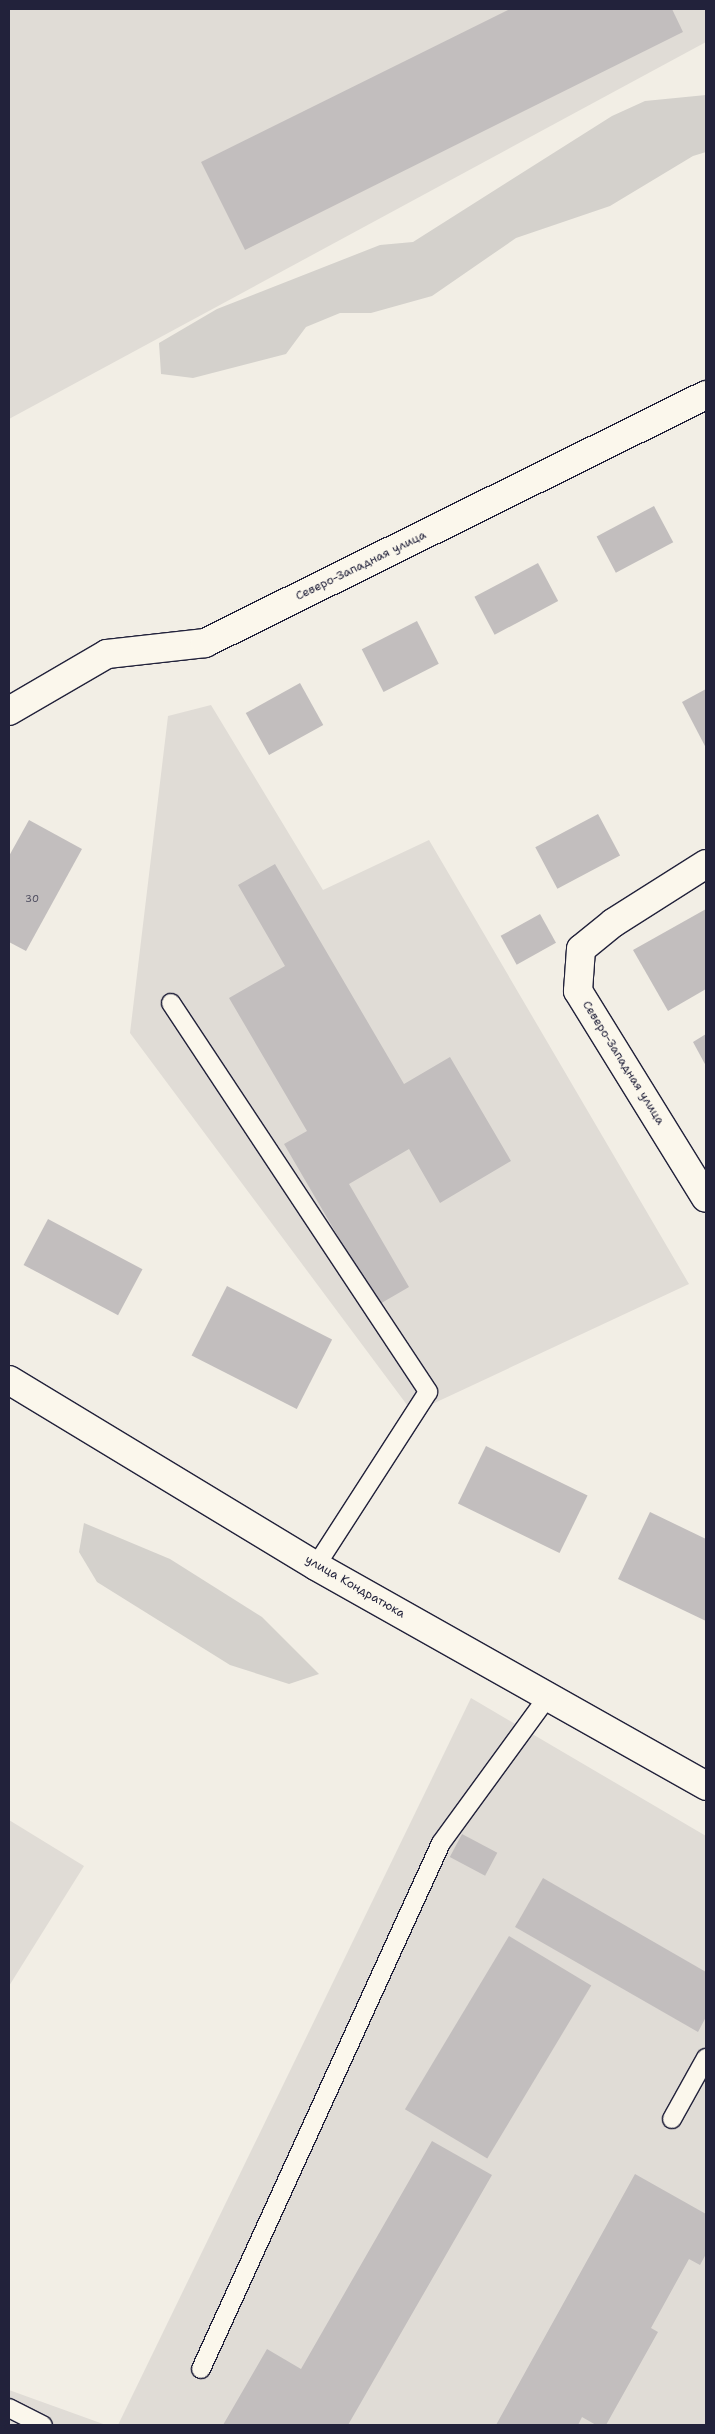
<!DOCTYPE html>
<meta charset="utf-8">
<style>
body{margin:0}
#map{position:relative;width:715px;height:2434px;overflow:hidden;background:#f2eee5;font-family:"Shantell Sans",sans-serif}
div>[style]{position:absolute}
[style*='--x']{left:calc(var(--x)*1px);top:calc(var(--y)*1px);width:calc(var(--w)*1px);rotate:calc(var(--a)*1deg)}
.built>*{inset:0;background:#e0dcd6}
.green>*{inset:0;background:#d4d1cc}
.building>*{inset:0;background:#c2bebe;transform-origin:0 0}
.roads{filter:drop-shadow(1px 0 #22223b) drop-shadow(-1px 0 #22223b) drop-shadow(0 1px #22223b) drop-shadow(0 -1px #22223b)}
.lane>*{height:18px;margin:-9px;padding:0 9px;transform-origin:9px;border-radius:9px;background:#fbf7ec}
.street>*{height:28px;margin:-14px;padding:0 14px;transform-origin:14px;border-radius:14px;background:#fbf7ec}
.secondary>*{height:28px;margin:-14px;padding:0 14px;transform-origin:14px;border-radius:14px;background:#fbf7ec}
span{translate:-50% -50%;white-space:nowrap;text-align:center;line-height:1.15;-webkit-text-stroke:4.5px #fbf7ec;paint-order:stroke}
.number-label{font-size:10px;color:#4a495c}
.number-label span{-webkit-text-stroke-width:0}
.street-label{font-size:12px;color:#22223b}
.frame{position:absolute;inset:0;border:10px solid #22223b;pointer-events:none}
</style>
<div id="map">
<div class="built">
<i style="clip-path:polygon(9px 9px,706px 9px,706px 42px,9px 419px)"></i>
<i style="clip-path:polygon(211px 705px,323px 890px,429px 840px,689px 1284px,413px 1413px,130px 1033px,168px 716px)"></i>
<i style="clip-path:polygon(471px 1698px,706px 1836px,706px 2425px,118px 2425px)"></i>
<i style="clip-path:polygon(9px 1820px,84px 1866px,9px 1986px)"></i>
<i style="clip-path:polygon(9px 2390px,106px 2425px,9px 2425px)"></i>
</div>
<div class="green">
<i style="clip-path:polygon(706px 95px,706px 152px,693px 156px,610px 206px,516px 238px,432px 296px,371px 313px,340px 313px,306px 327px,286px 354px,193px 378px,161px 374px,159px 343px,217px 309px,380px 245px,413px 242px,612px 116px,645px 101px)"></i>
<i style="clip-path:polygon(84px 1523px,170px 1559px,262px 1617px,319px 1674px,289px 1684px,230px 1665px,97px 1582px,79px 1552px)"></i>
</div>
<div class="building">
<i style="clip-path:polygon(510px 9px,672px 9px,683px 32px,245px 250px,201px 162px)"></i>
<i style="left:654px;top:506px;width:41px;height:65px;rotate:62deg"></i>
<i style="left:538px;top:563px;width:43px;height:72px;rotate:62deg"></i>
<i style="left:417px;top:621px;width:48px;height:62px;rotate:63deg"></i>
<i style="left:300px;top:683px;width:48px;height:62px;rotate:61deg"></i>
<i style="clip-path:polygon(706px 689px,706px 748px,682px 702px)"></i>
<i style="left:598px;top:814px;width:47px;height:71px;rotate:62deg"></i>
<i style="clip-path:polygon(29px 820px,82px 849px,26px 951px,9px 942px,9px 856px)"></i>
<i style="clip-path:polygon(275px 864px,404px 1084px,450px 1057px,511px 1161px,440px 1203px,409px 1149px,349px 1184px,409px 1287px,378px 1305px,284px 1144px,307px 1131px,229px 998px,285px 966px,238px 885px)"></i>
<i style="clip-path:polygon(706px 909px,706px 989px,668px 1011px,633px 950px)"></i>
<i style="left:540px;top:914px;width:33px;height:45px;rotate:61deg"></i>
<i style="clip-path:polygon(706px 1034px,706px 1066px,693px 1042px)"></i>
<i style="left:48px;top:1219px;width:107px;height:52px;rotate:28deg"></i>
<i style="left:227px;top:1286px;width:118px;height:78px;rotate:27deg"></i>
<i style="left:486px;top:1446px;width:113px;height:64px;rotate:26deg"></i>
<i style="clip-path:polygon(650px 1512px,706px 1539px,706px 1621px,618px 1579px)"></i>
<i style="left:462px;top:1834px;width:40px;height:26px;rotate:28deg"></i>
<i style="clip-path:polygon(543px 1878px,706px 1972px,706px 2017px,698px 2032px,515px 1927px)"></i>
<i style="left:509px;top:1936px;width:96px;height:202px;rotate:31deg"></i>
<i style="clip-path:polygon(432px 2141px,492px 2175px,348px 2425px,223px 2425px,267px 2349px,301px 2369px)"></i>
<i style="clip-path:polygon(635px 2174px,706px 2214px,706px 2254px,700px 2265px,689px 2259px,651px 2328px,658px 2332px,606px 2425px,596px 2425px,582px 2417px,578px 2425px,496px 2425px)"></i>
</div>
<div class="roads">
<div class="lane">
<i style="--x:171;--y:1003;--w:466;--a:56.5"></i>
<i style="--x:428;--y:1392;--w:207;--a:122.8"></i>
<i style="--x:672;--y:2119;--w:70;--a:-60.9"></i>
<i style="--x:201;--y:2369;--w:578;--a:-65.47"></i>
<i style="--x:441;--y:1843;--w:182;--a:-53.9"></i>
<i style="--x:9;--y:2408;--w:38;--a:27"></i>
</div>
<div class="street">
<i style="--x:9;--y:711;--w:113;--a:-30.2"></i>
<i style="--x:107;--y:654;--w:99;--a:-6.4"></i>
<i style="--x:205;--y:643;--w:559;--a:-26.34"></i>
<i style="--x:706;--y:864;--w:110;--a:147.6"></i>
<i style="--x:613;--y:923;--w:41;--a:140.9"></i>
<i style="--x:581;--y:949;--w:42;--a:94.1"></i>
<i style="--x:578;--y:991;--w:243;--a:58.3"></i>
</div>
<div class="secondary">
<i style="--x:9;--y:1380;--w:359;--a:31.2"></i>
<i style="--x:316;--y:1566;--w:448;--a:29.4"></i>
</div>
</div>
<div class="number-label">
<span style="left:32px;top:899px">30</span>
</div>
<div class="street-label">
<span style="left:361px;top:566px;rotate:-26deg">Северо-Западная улица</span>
<span style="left:623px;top:1063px;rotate:58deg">Северо-Западная улица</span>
<span style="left:355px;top:1587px;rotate:30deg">улица Кондратюка</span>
</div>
<div class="frame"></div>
</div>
